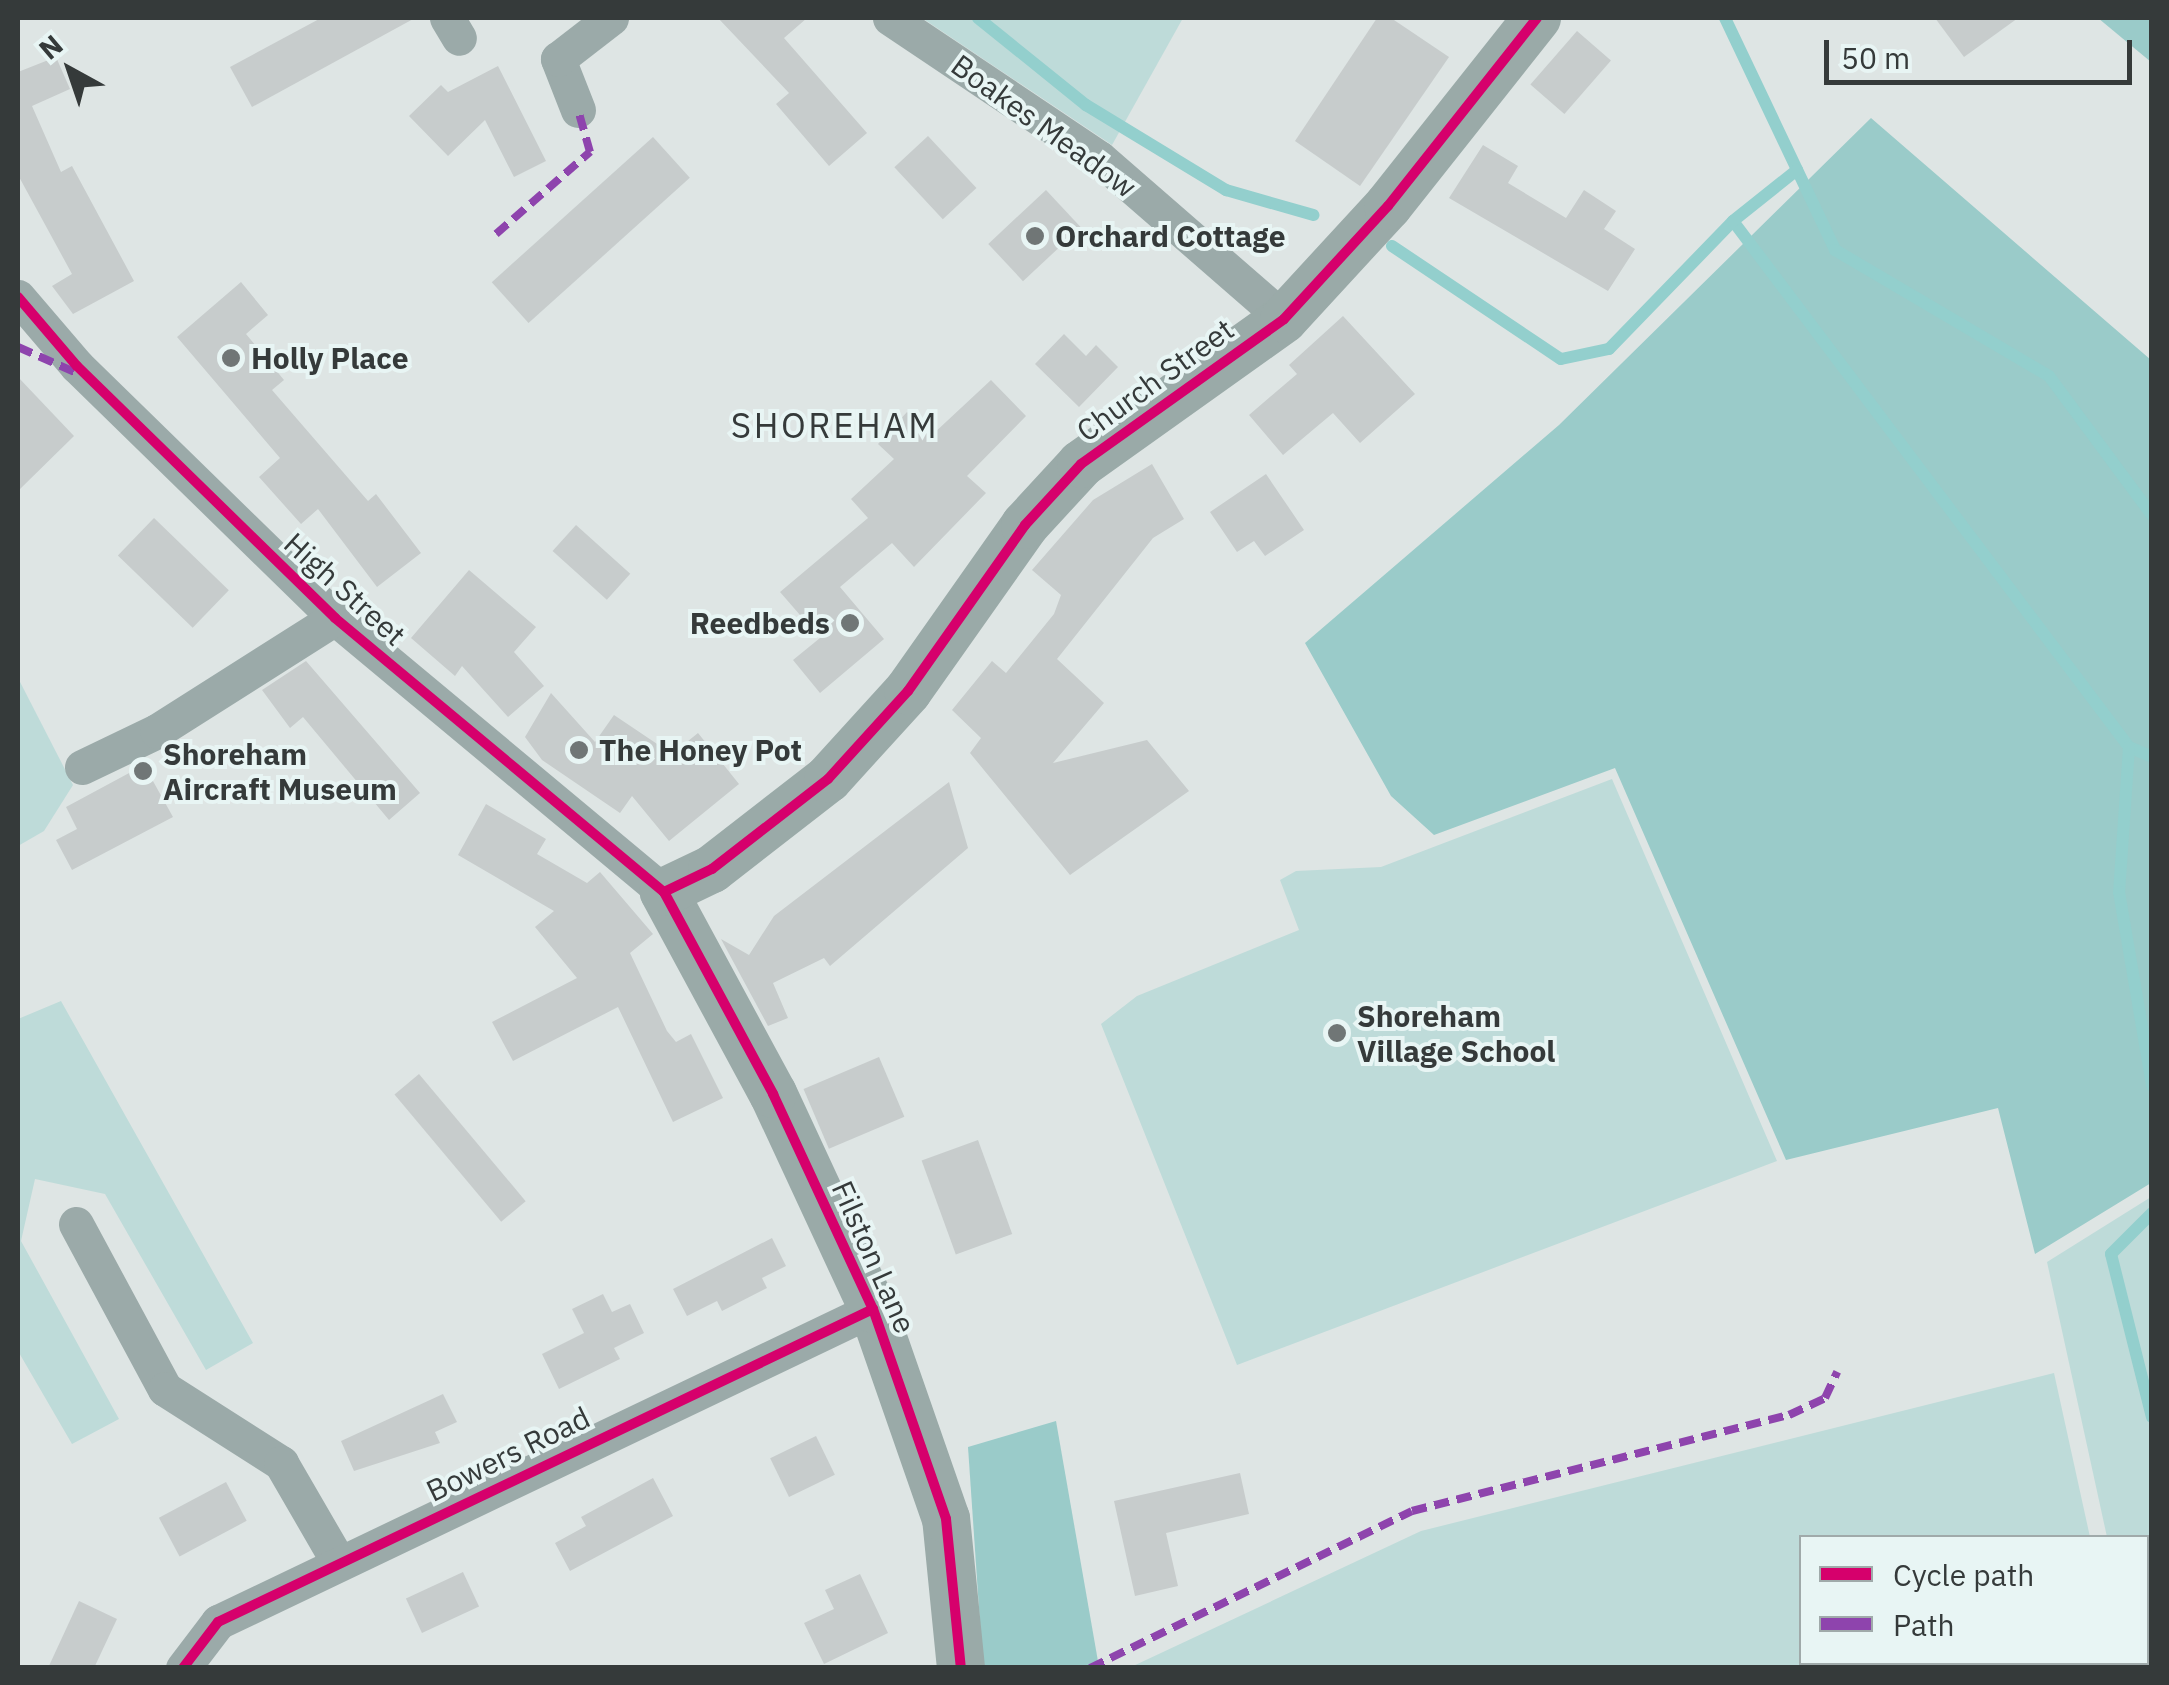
<!DOCTYPE html>
<style>
body{margin:0}
#map{position:relative;width:2169px;height:1685px;overflow:hidden;background:#dee5e4;font-family:"IBM Plex Sans",sans-serif}
div>[style]{position:absolute}
[style*='--x']{left:calc(var(--x)*1px);top:calc(var(--y)*1px);width:calc(var(--w)*1px);rotate:calc(var(--a)*1deg)}
.green>*{inset:0;background:#bedbd9}
.forest>*{inset:0;background:#9acbc9}
.stream>*{height:12px;margin:-6px;padding:0 6px;transform-origin:6px;border-radius:6px;background:#93cfcd}
.building>*{inset:0;background:#c7cccc;transform-origin:0 0}
.street>*{height:35px;margin:-17.5px;padding:0 17.5px;transform-origin:17.5px;border-radius:17.5px;background:#9baaa9}
.secondary>*{height:48px;margin:-24px;padding:0 24px;transform-origin:24px;border-radius:24px;background:#9aaaa8}
.quiet>*{height:8px;margin-top:-4px;transform-origin:0;background:repeating-linear-gradient(90deg,#8e44ad 0 15px,transparent 0 23px)}
.cycleway>*{height:10px;margin:-5px;padding:0 5px;transform-origin:5px;border-radius:5px;background:#d6006c}
.dots>*{width:28px;height:28px;translate:-50% -50%;box-sizing:border-box;border:5px solid #e8f5f4;border-radius:50%}
span{translate:-50% -50%;white-space:nowrap;text-align:center;line-height:1.15;-webkit-text-stroke:8px #e8f5f4;paint-order:stroke}
.street-label{font-size:30px;color:#353a3a}
.poi-label{font-size:30px;color:#353a3a;font-weight:700}
.left{translate:0 -50%;text-align:left}
.right{translate:-100% -50%;text-align:right}
.quarter-label{font-size:35px;color:#353a3a;letter-spacing:2.5px}
.frame{position:absolute;inset:0;border:20px solid #353a3a;pointer-events:none}
.legend{position:absolute;left:1799px;top:1535px;width:350px;height:130px;box-sizing:border-box;background:#e8f5f4;border:2px solid #a0aaaa;margin:0;padding:12px 18px;list-style:none;font-size:30px;color:#353a3a}
.legend li{display:flex;align-items:center;gap:20px;height:50px}
.legend b{width:50px;border:2px solid #a0aaaa}
.north{position:absolute;left:20px;top:20px;width:100px;height:100px;-webkit-text-stroke:8px #e8f5f4;paint-order:stroke;rotate:320deg;font-size:28px;font-weight:700;line-height:40px;text-align:center;color:#353a3a}
.north::after{content:'';display:block;margin:auto;width:35px;height:45px;background:#353a3a;clip-path:polygon(50% 0,100% 100%,50% 72%,0 100%)}
.scale{position:absolute;left:1824px;top:40px;width:308px;height:45px;box-sizing:border-box;border:5px solid #353a3a;border-top:0;padding-left:12px;font-size:30px;line-height:35px;white-space:nowrap;color:#353a3a;-webkit-text-stroke:8px #e8f5f4;paint-order:stroke}
</style>
<div id="map">
<div class="green">
<i style="clip-path:polygon(922px 18px,1183px 18px,1112px 145px)"></i>
<i style="clip-path:polygon(18px 678px,73px 785px,44px 831px,18px 846px)"></i>
<i style="clip-path:polygon(1612px 779px,1777px 1161px,1237px 1365px,1101px 1024px,1137px 996px,1299px 930px,1280px 880px,1296px 871px,1381px 867px)"></i>
<i style="clip-path:polygon(61px 1001px,253px 1343px,206px 1370px,105px 1194px,35px 1179px,21px 1241px,119px 1419px,72px 1444px,18px 1351px,18px 1019px)"></i>
<i style="clip-path:polygon(2151px 1197px,2152px 1667px,2136px 1668px,2146px 1662px,2146px 1538px,2107px 1537px,2047px 1262px)"></i>
<i style="clip-path:polygon(2054px 1373px,2090px 1537px,1802px 1538px,1802px 1662px,2118px 1667px,1131px 1667px,1421px 1531px)"></i>
</div>
<div class="forest">
<i style="clip-path:polygon(2098px 18px,2151px 18px,2151px 62px)"></i>
<i style="clip-path:polygon(1871px 118px,2151px 360px,2151px 1183px,2035px 1254px,1998px 1108px,1786px 1160px,1615px 768px,1434px 835px,1391px 796px,1305px 643px,1559px 425px)"></i>
<i style="clip-path:polygon(1056px 1421px,1099px 1667px,983px 1667px,968px 1447px)"></i>
</div>
<div class="stream">
<i style="--x:978;--y:18;--w:139;--a:38.9"></i>
<i style="--x:1086;--y:105;--w:164;--a:31.3"></i>
<i style="--x:1226;--y:190;--w:91;--a:16"></i>
<i style="--x:1725;--y:18;--w:257;--a:64.6"></i>
<i style="--x:1835;--y:250;--w:248;--a:30.5"></i>
<i style="--x:2049;--y:376;--w:173;--a:53.5"></i>
<i style="--x:1733;--y:221;--w:658;--a:53.03"></i>
<i style="--x:2129;--y:747;--w:25;--a:23"></i>
<i style="--x:1392;--y:246;--w:203;--a:33.8"></i>
<i style="--x:1561;--y:359;--w:49;--a:-11.8"></i>
<i style="--x:1609;--y:349;--w:178;--a:-45.9"></i>
<i style="--x:1733;--y:221;--w:82;--a:-38.6"></i>
<i style="--x:2129;--y:747;--w:145;--a:93.9"></i>
<i style="--x:2119;--y:892;--w:197;--a:80.3"></i>
<i style="--x:2152;--y:1213;--w:58;--a:135"></i>
<i style="--x:2111;--y:1254;--w:168;--a:75.9"></i>
</div>
<div class="building">
<i style="clip-path:polygon(321px 18px,415px 18px,252px 107px,230px 67px)"></i>
<i style="clip-path:polygon(718px 18px,807px 18px,784px 38px,867px 133px,829px 166px,776px 104px,789px 93px)"></i>
<i style="clip-path:polygon(1377px 18px,1391px 18px,1449px 57px,1360px 186px,1295px 141px)"></i>
<i style="clip-path:polygon(1935px 18px,2018px 18px,1964px 57px)"></i>
<i style="left:1577px;top:31px;width:45px;height:71px;rotate:41deg"></i>
<i style="clip-path:polygon(56px 57px,70px 89px,32px 106px,61px 172px,72px 166px,134px 281px,73px 314px,52px 286px,72px 274px,18px 175px,18px 72px)"></i>
<i style="clip-path:polygon(498px 66px,546px 161px,514px 177px,485px 120px,448px 156px,409px 116px,441px 85px,448px 92px)"></i>
<i style="left:928px;top:136px;width:71px;height:46px;rotate:47deg"></i>
<i style="left:653px;top:137px;width:55px;height:217px;rotate:48deg"></i>
<i style="clip-path:polygon(1483px 145px,1518px 166px,1508px 183px,1566px 218px,1584px 190px,1616px 211px,1604px 229px,1635px 249px,1608px 291px,1449px 198px)"></i>
<i style="left:1046px;top:190px;width:51px;height:79px;rotate:47deg"></i>
<i style="clip-path:polygon(241px 282px,268px 315px,246px 334px,284px 380px,272px 390px,368px 501px,376px 494px,421px 553px,377px 587px,318px 509px,301px 524px,259px 477px,280px 458px,177px 337px)"></i>
<i style="clip-path:polygon(1343px 316px,1415px 394px,1360px 443px,1333px 413px,1283px 455px,1249px 415px,1297px 374px,1289px 365px)"></i>
<i style="clip-path:polygon(1064px 334px,1086px 356px,1096px 345px,1118px 367px,1079px 407px,1035px 364px)"></i>
<i style="clip-path:polygon(18px 377px,74px 436px,18px 491px)"></i>
<i style="clip-path:polygon(991px 380px,1026px 416px,967px 476px,986px 493px,914px 567px,892px 543px,840px 587px,884px 639px,820px 693px,793px 660px,820px 638px,780px 592px,868px 518px,851px 499px,894px 459px,878px 444px,907px 412px,932px 435px)"></i>
<i style="clip-path:polygon(1152px 464px,1184px 519px,1153px 538px,1057px 659px,1104px 703px,1053px 763px,1147px 740px,1189px 791px,1070px 875px,970px 753px,981px 738px,952px 710px,992px 661px,1006px 673px,1054px 614px,1061px 595px,1032px 570px,1093px 500px)"></i>
<i style="clip-path:polygon(1266px 474px,1304px 530px,1265px 556px,1254px 541px,1237px 552px,1210px 512px)"></i>
<i style="left:154px;top:518px;width:104px;height:52px;rotate:44deg"></i>
<i style="left:576px;top:525px;width:73px;height:35px;rotate:42deg"></i>
<i style="clip-path:polygon(469px 570px,536px 627px,514px 652px,544px 686px,508px 717px,462px 666px,455px 676px,411px 638px)"></i>
<i style="clip-path:polygon(306px 661px,420px 793px,389px 820px,303px 717px,290px 728px,262px 690px)"></i>
<i style="clip-path:polygon(551px 693px,595px 742px,614px 715px,672px 754px,698px 733px,739px 784px,669px 841px,632px 796px,620px 813px,542px 760px,525px 737px)"></i>
<i style="clip-path:polygon(144px 765px,173px 817px,72px 870px,56px 840px,77px 829px,66px 807px)"></i>
<i style="clip-path:polygon(949px 782px,968px 848px,830px 966px,824px 958px,773px 983px,788px 1018px,768px 1026px,721px 939px,749px 955px,774px 916px)"></i>
<i style="clip-path:polygon(486px 804px,546px 839px,537px 854px,587px 883px,600px 872px,653px 934px,630px 953px,667px 1031px,676px 1042px,691px 1034px,723px 1098px,673px 1122px,618px 1007px,513px 1061px,492px 1022px,577px 978px,535px 927px,554px 911px,458px 855px)"></i>
<i style="left:879px;top:1057px;width:65px;height:82px;rotate:67deg"></i>
<i style="left:419px;top:1074px;width:166px;height:32px;rotate:50deg"></i>
<i style="left:978px;top:1140px;width:100px;height:60px;rotate:70deg"></i>
<i style="clip-path:polygon(772px 1238px,786px 1266px,762px 1278px,767px 1288px,722px 1311px,717px 1301px,687px 1316px,673px 1289px)"></i>
<i style="clip-path:polygon(603px 1294px,612px 1312px,630px 1304px,644px 1333px,614px 1348px,620px 1359px,559px 1389px,542px 1354px,584px 1333px,572px 1309px)"></i>
<i style="clip-path:polygon(443px 1394px,457px 1422px,435px 1432px,440px 1443px,354px 1471px,341px 1441px)"></i>
<i style="left:816px;top:1436px;width:43px;height:51px;rotate:64deg"></i>
<i style="clip-path:polygon(1240px 1473px,1249px 1514px,1166px 1533px,1178px 1586px,1135px 1596px,1114px 1501px)"></i>
<i style="clip-path:polygon(653px 1478px,673px 1516px,570px 1571px,555px 1543px,586px 1526px,581px 1517px)"></i>
<i style="left:226px;top:1482px;width:44px;height:76px;rotate:62deg"></i>
<i style="left:463px;top:1572px;width:38px;height:63px;rotate:65deg"></i>
<i style="clip-path:polygon(860px 1574px,888px 1633px,824px 1664px,804px 1623px,834px 1609px,825px 1590px)"></i>
<i style="clip-path:polygon(79px 1601px,117px 1619px,94px 1668px,48px 1668px)"></i>
</div>
<div class="street">
<i style="--x:447;--y:18;--w:23;--a:59"></i>
<i style="--x:890;--y:18;--w:252;--a:33.8"></i>
<i style="--x:1099;--y:158;--w:245;--a:41"></i>
<i style="--x:578;--y:110;--w:55;--a:-111.4"></i>
<i style="--x:558;--y:59;--w:67;--a:-37.7"></i>
<i style="--x:18;--y:297;--w:91;--a:49.5"></i>
<i style="--x:77;--y:366;--w:361;--a:44.3"></i>
<i style="--x:335;--y:618;--w:428;--a:39.8"></i>
<i style="--x:82;--y:767;--w:83;--a:-25.6"></i>
<i style="--x:157;--y:731;--w:211;--a:-32.4"></i>
<i style="--x:76;--y:1224;--w:187;--a:61.7"></i>
<i style="--x:165;--y:1389;--w:138;--a:32.5"></i>
<i style="--x:281;--y:1463;--w:116;--a:59.9"></i>
<i style="--x:183;--y:1668;--w:58;--a:-52.7"></i>
<i style="--x:218;--y:1622;--w:726;--a:-25.54"></i>
</div>
<div class="secondary">
<i style="--x:961;--y:1668;--w:150;--a:-95.7"></i>
<i style="--x:946;--y:1519;--w:222;--a:-109.2"></i>
<i style="--x:873;--y:1309;--w:237;--a:-114.9"></i>
<i style="--x:773;--y:1094;--w:230;--a:-118.4"></i>
<i style="--x:664;--y:892;--w:53;--a:-25.6"></i>
<i style="--x:712;--y:869;--w:147;--a:-37.8"></i>
<i style="--x:828;--y:779;--w:119;--a:-47.7"></i>
<i style="--x:908;--y:691;--w:203;--a:-54.8"></i>
<i style="--x:1025;--y:525;--w:83;--a:-47.4"></i>
<i style="--x:1081;--y:464;--w:249;--a:-35.5"></i>
<i style="--x:1284;--y:319;--w:154;--a:-47.4"></i>
<i style="--x:1388;--y:206;--w:240;--a:-51.6"></i>
</div>
<div class="quiet">
<i style="--x:496;--y:234;--w:125;--a:-41.1"></i>
<i style="--x:590;--y:152;--w:44;--a:-105.9"></i>
<i style="--x:18;--y:347;--w:67;--a:23.9"></i>
<i style="--x:1090;--y:1668;--w:358;--a:-26"></i>
<i style="--x:1412;--y:1511;--w:389;--a:-14.3"></i>
<i style="--x:1789;--y:1415;--w:40;--a:-25"></i>
<i style="--x:1825;--y:1398;--w:29;--a:-65"></i>
</div>
<div class="cycleway">
<i style="--x:18;--y:297;--w:91;--a:49.5"></i>
<i style="--x:77;--y:366;--w:361;--a:44.3"></i>
<i style="--x:335;--y:618;--w:428;--a:39.8"></i>
<i style="--x:664;--y:892;--w:230;--a:61.6"></i>
<i style="--x:773;--y:1094;--w:237;--a:65.1"></i>
<i style="--x:873;--y:1309;--w:222;--a:70.8"></i>
<i style="--x:946;--y:1519;--w:150;--a:84.3"></i>
<i style="--x:664;--y:892;--w:53;--a:-25.6"></i>
<i style="--x:712;--y:869;--w:147;--a:-37.8"></i>
<i style="--x:828;--y:779;--w:119;--a:-47.7"></i>
<i style="--x:908;--y:691;--w:203;--a:-54.8"></i>
<i style="--x:1025;--y:525;--w:83;--a:-47.4"></i>
<i style="--x:1081;--y:464;--w:249;--a:-35.5"></i>
<i style="--x:1284;--y:319;--w:154;--a:-47.4"></i>
<i style="--x:1388;--y:206;--w:240;--a:-51.6"></i>
<i style="--x:183;--y:1668;--w:58;--a:-52.7"></i>
<i style="--x:218;--y:1622;--w:726;--a:-25.54"></i>
</div>
<div class="dots">
<i style="left:1035px;top:236px;background:#707676"></i>
<i style="left:231px;top:358px;background:#707676"></i>
<i style="left:850px;top:623px;background:#707676"></i>
<i style="left:579px;top:750px;background:#707676"></i>
<i style="left:143px;top:771px;background:#707676"></i>
<i style="left:1337px;top:1033px;background:#707676"></i>
</div>
<div class="street-label">
<span style="left:1044px;top:126px;rotate:36deg">Boakes Meadow</span>
<span style="left:1155px;top:380px;rotate:-36deg">Church Street</span>
<span style="left:345px;top:589px;rotate:42deg">High Street</span>
<span style="left:874px;top:1257px;rotate:66deg">Filston Lane</span>
<span style="left:508px;top:1454px;rotate:-26deg">Bowers Road</span>
</div>
<div class="poi-label">
<span class="left" style="left:1055px;top:236px">Orchard Cottage</span>
<span class="left" style="left:251px;top:358px">Holly Place</span>
<span class="right" style="left:830px;top:623px">Reedbeds</span>
<span class="left" style="left:599px;top:750px">The Honey Pot</span>
<span class="left" style="left:163px;top:771px">Shoreham<br>Aircraft Museum</span>
<span class="left" style="left:1357px;top:1033px">Shoreham<br>Village School</span>
</div>
<div class="quarter-label">
<span style="left:835px;top:425px">SHOREHAM</span>
</div>
<div class="frame"></div>
<ul class="legend">
<li><b style="height:12px;background:#d6006c"></b>Cycle path</li>
<li><b style="height:12px;background:#8e44ad"></b>Path</li>
</ul>
<div class="north">N</div>
<div class="scale">50 m</div>
</div>
